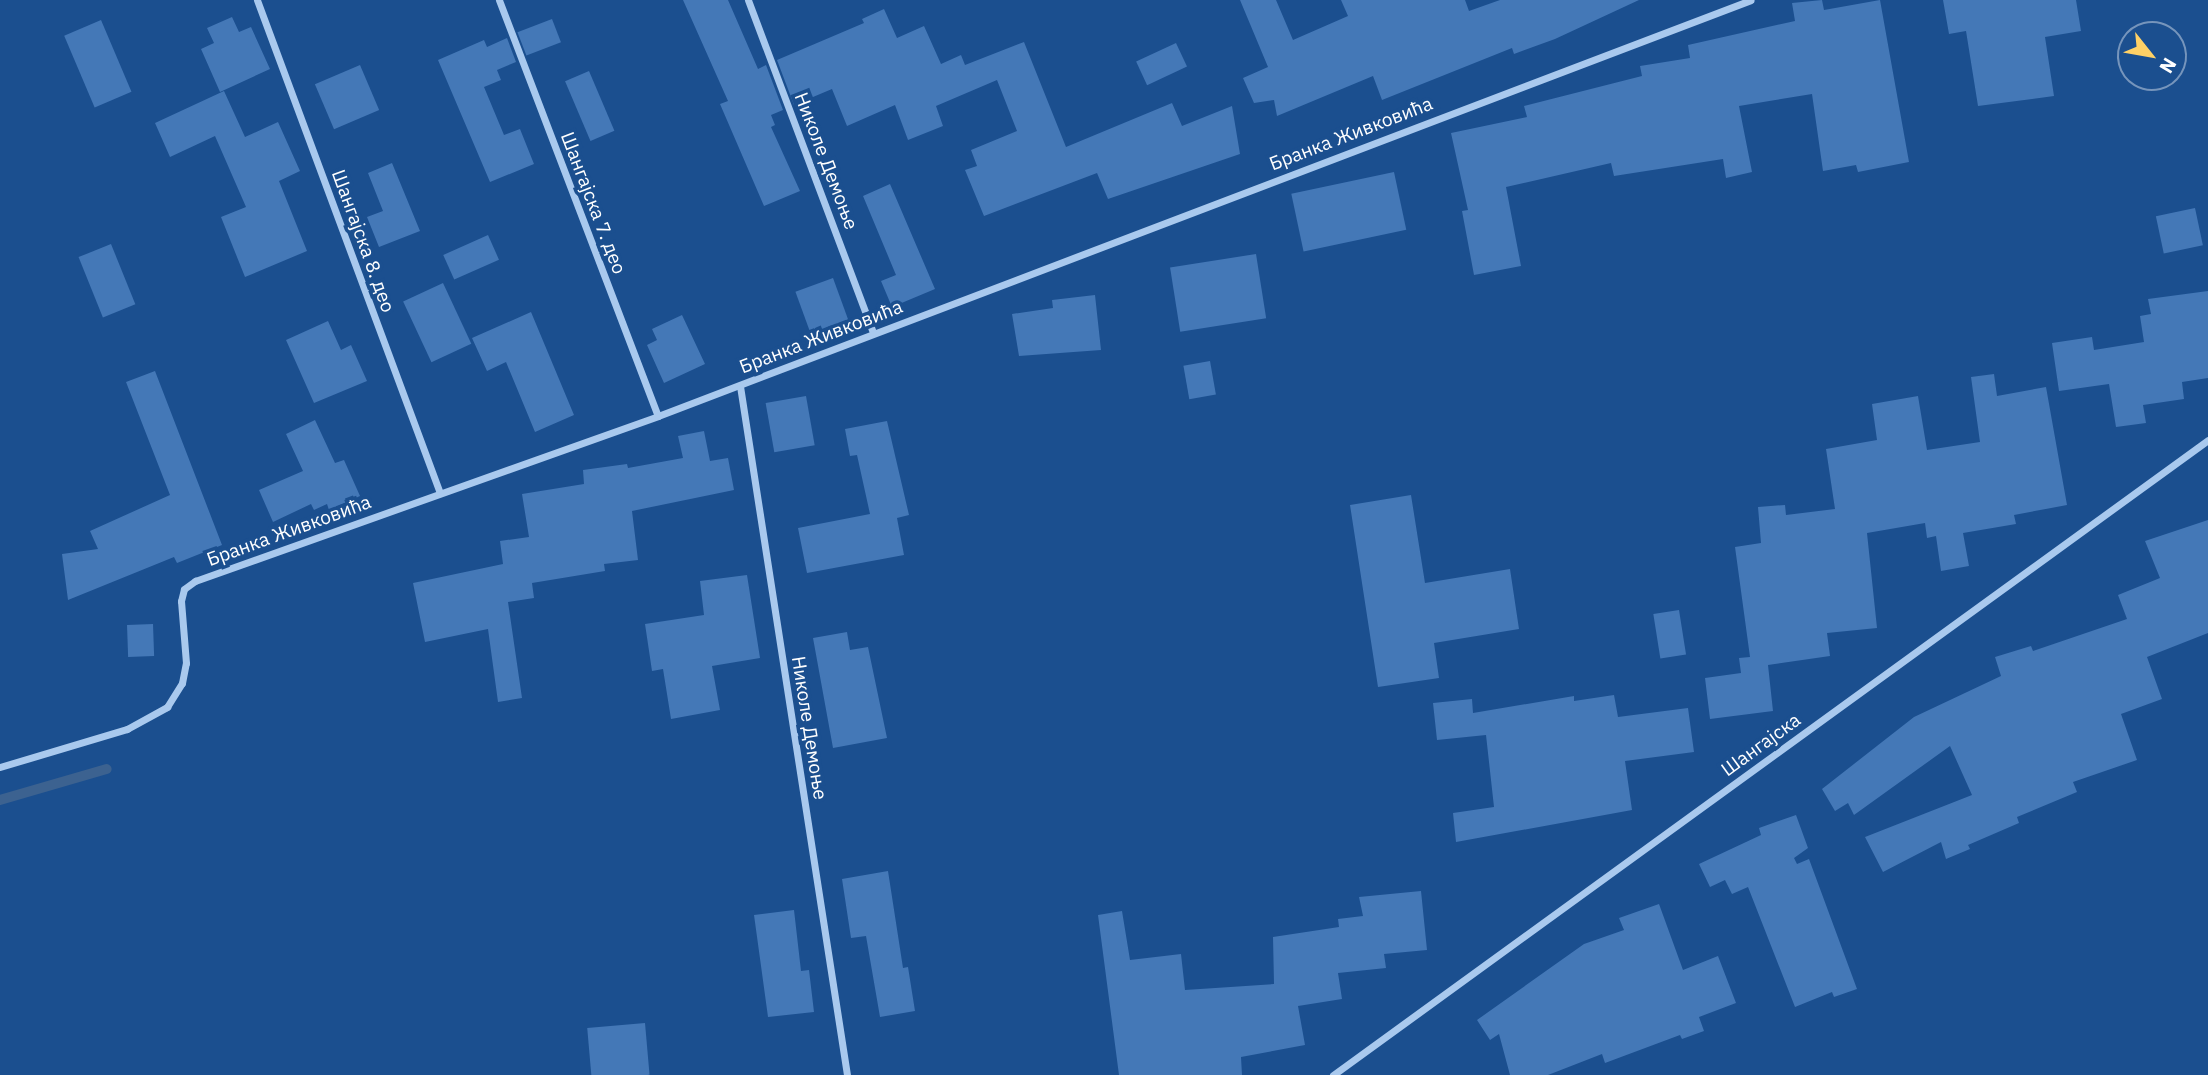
<!DOCTYPE html>
<meta charset="utf-8">
<style>
body{margin:0}
#map{position:relative;width:2208px;height:1075px;overflow:hidden;background:#1b4f8f;font-family:"IBM Plex Sans",sans-serif}
div>[style]{position:absolute}
[style*='--x']{left:calc(var(--x)*1px);top:calc(var(--y)*1px);width:calc(var(--w)*1px);rotate:calc(var(--a)*1deg)}
.stream>*{height:10px;margin:-5px;padding:0 5px;transform-origin:5px;border-radius:5px;background:#3c6290}
.building>*{inset:0;background:#4478b7;transform-origin:0 0}
.minor>*{height:7px;margin:-3.5px;padding:0 3.5px;transform-origin:3.5px;border-radius:3.5px;background:#a9c9ee}
span{translate:-50% -50%;white-space:nowrap;text-align:center;line-height:1.15;-webkit-text-stroke:7px #1b4f8f;paint-order:stroke}
.street-label{font-size:19px;color:#fff}
.north{position:absolute;left:2117px;top:21px;width:70px;height:70px;box-sizing:border-box;background:#1b4f8f;border:2px solid #7695bc;border-radius:50%;rotate:121deg;font-size:19px;font-weight:700;line-height:28px;text-align:center;color:#fff}
.north::after{content:'';display:block;margin:auto;width:24px;height:32px;background:#ffd166;clip-path:polygon(50% 0,100% 100%,50% 72%,0 100%)}
</style>
<div id="map">
<div class="stream">
<i style="--x:0;--y:800;--w:111;--a:-16.2"></i>
</div>
<div class="building">
<i style="clip-path:polygon(683px 0,728px 0,758px 69px,766px 65px,783px 110px,771px 115px,775px 125px,771px 127px,800px 191px,764px 206px,720px 104px,728px 101px)"></i>
<i style="clip-path:polygon(1240px 0,1276px 0,1293px 40px,1348px 16px,1341px 0,1465px 0,1469px 11px,1500px 0,1639px 0,1555px 39px,1514px 54px,1512px 48px,1382px 100px,1373px 76px,1277px 116px,1274px 100px,1254px 103px,1243px 78px,1268px 67px)"></i>
<i style="clip-path:polygon(1822px 0,1824px 10px,1880px 0,1909px 162px,1858px 172px,1856px 165px,1823px 171px,1812px 94px,1739px 106px,1752px 172px,1726px 178px,1723px 159px,1614px 176px,1611px 163px,1506px 187px,1521px 266px,1474px 275px,1462px 211px,1468px 210px,1451px 133px,1527px 117px,1524px 106px,1642px 76px,1640px 66px,1690px 58px,1688px 45px,1795px 21px,1792px 3px)"></i>
<i style="clip-path:polygon(1943px 0,2076px 0,2081px 31px,2045px 37px,2054px 96px,1978px 106px,1966px 31px,1949px 34px)"></i>
<i style="clip-path:polygon(884px 9px,897px 38px,924px 26px,941px 64px,961px 55px,965px 65px,1024px 42px,1066px 147px,1172px 103px,1182px 126px,1232px 106px,1240px 154px,1108px 199px,1097px 173px,984px 216px,965px 170px,977px 166px,971px 150px,1017px 131px,997px 80px,936px 106px,943px 126px,908px 140px,895px 105px,847px 126px,832px 89px,794px 105px,777px 60px,864px 23px,862px 19px)"></i>
<i style="clip-path:polygon(232px 17px,239px 32px,251px 27px,270px 69px,220px 92px,201px 49px,214px 43px,207px 28px)"></i>
<i style="left:552px;top:19px;width:25px;height:37px;rotate:69deg"></i>
<i style="left:101px;top:20px;width:78px;height:40px;rotate:67deg"></i>
<i style="clip-path:polygon(507px 38px,516px 62px,497px 70px,501px 80px,484px 87px,504px 135px,520px 129px,534px 164px,490px 182px,438px 60px,484px 40px,487px 47px)"></i>
<i style="left:1176px;top:43px;width:26px;height:44px;rotate:65deg"></i>
<i style="left:360px;top:65px;width:49px;height:49px;rotate:67deg"></i>
<i style="left:589px;top:71px;width:65px;height:26px;rotate:67deg"></i>
<i style="clip-path:polygon(224px 91px,245px 137px,278px 122px,300px 171px,279px 181px,307px 251px,245px 277px,221px 217px,246px 207px,215px 136px,170px 157px,155px 123px)"></i>
<i style="clip-path:polygon(392px 163px,420px 231px,379px 247px,367px 217px,383px 211px,368px 173px)"></i>
<i style="left:1394px;top:172px;width:59px;height:105px;rotate:78deg"></i>
<i style="clip-path:polygon(890px 184px,935px 289px,892px 307px,881px 281px,896px 275px,863px 196px)"></i>
<i style="left:2195px;top:208px;width:38px;height:40px;rotate:78deg"></i>
<i style="left:488px;top:235px;width:27px;height:49px;rotate:66deg"></i>
<i style="left:111px;top:244px;width:65px;height:35px;rotate:68deg"></i>
<i style="left:1256px;top:254px;width:65px;height:87px;rotate:81deg"></i>
<i style="left:833px;top:278px;width:45px;height:40px;rotate:70deg"></i>
<i style="left:443px;top:283px;width:67px;height:44px;rotate:65deg"></i>
<i style="clip-path:polygon(2208px 291px,2208px 378px,2182px 382px,2184px 399px,2143px 405px,2146px 423px,2116px 427px,2109px 384px,2059px 391px,2052px 343px,2092px 337px,2094px 350px,2144px 342px,2140px 316px,2151px 314px,2148px 299px)"></i>
<i style="clip-path:polygon(1095px 295px,1101px 350px,1019px 356px,1012px 314px,1053px 308px,1052px 300px)"></i>
<i style="clip-path:polygon(531px 312px,574px 415px,535px 432px,506px 362px,487px 371px,472px 338px)"></i>
<i style="clip-path:polygon(682px 315px,705px 364px,664px 383px,647px 345px,657px 340px,652px 329px)"></i>
<i style="clip-path:polygon(328px 321px,341px 350px,351px 345px,367px 381px,314px 403px,286px 340px)"></i>
<i style="left:1210px;top:361px;width:34px;height:27px;rotate:80deg"></i>
<i style="clip-path:polygon(155px 371px,222px 545px,177px 563px,174px 557px,68px 600px,62px 554px,98px 549px,90px 531px,170px 495px,126px 382px)"></i>
<i style="clip-path:polygon(1994px 374px,1997px 396px,2046px 387px,2067px 505px,2014px 515px,2016px 524px,1963px 533px,1969px 566px,1941px 571px,1936px 536px,1927px 538px,1925px 523px,1867px 533px,1877px 628px,1827px 633px,1830px 656px,1768px 665px,1773px 711px,1710px 719px,1705px 678px,1741px 673px,1739px 658px,1750px 657px,1735px 547px,1761px 543px,1758px 507px,1785px 505px,1786px 515px,1835px 509px,1826px 449px,1877px 440px,1872px 404px,1918px 396px,1927px 450px,1980px 442px,1971px 377px)"></i>
<i style="left:806px;top:396px;width:50px;height:41px;rotate:80deg"></i>
<i style="clip-path:polygon(315px 420px,335px 463px,344px 460px,360px 496px,329px 510px,327px 504px,314px 510px,311px 504px,273px 522px,259px 490px,303px 471px,286px 434px)"></i>
<i style="clip-path:polygon(887px 421px,909px 515px,897px 518px,904px 555px,807px 573px,798px 528px,870px 514px,857px 455px,850px 456px,845px 429px)"></i>
<i style="clip-path:polygon(704px 431px,710px 461px,728px 458px,734px 490px,632px 511px,638px 560px,604px 564px,605px 571px,532px 583px,534px 598px,508px 602px,522px 698px,498px 702px,488px 629px,425px 642px,413px 583px,503px 564px,500px 541px,529px 537px,522px 494px,584px 484px,583px 470px,627px 464px,628px 468px,683px 458px,678px 436px)"></i>
<i style="clip-path:polygon(1411px 495px,1425px 583px,1510px 569px,1519px 629px,1434px 643px,1439px 678px,1378px 687px,1350px 505px)"></i>
<i style="clip-path:polygon(2208px 520px,2208px 633px,2147px 657px,2162px 699px,2121px 714px,2137px 760px,2073px 782px,2077px 792px,2017px 817px,2019px 823px,1968px 845px,1970px 849px,1946px 859px,1941px 842px,1883px 872px,1865px 837px,1972px 795px,1950px 746px,1854px 815px,1848px 803px,1835px 811px,1822px 789px,1914px 717px,2001px 676px,1995px 657px,2031px 646px,2033px 651px,2127px 619px,2118px 595px,2160px 578px,2145px 541px)"></i>
<i style="clip-path:polygon(747px 575px,760px 658px,712px 666px,720px 710px,671px 719px,663px 669px,652px 671px,645px 624px,704px 615px,700px 581px)"></i>
<i style="left:1679px;top:610px;width:45px;height:26px;rotate:81deg"></i>
<i style="left:153px;top:624px;width:32px;height:26px;rotate:88deg"></i>
<i style="clip-path:polygon(847px 632px,850px 650px,868px 647px,887px 738px,833px 748px,813px 638px)"></i>
<i style="clip-path:polygon(1614px 695px,1618px 717px,1688px 708px,1694px 752px,1625px 761px,1632px 810px,1456px 842px,1453px 813px,1494px 807px,1486px 735px,1437px 740px,1433px 703px,1472px 699px,1473px 713px,1574px 696px,1574px 701px)"></i>
<i style="clip-path:polygon(1796px 815px,1808px 848px,1794px 858px,1797px 864px,1809px 859px,1857px 989px,1834px 997px,1832px 992px,1795px 1007px,1748px 887px,1732px 894px,1725px 880px,1710px 887px,1699px 864px,1761px 835px,1759px 828px)"></i>
<i style="clip-path:polygon(888px 871px,903px 968px,908px 967px,915px 1011px,880px 1017px,866px 936px,851px 938px,842px 879px)"></i>
<i style="clip-path:polygon(1421px 891px,1427px 950px,1384px 954px,1386px 968px,1338px 973px,1342px 999px,1298px 1006px,1305px 1045px,1241px 1057px,1242px 1075px,1119px 1075px,1098px 915px,1122px 911px,1130px 960px,1181px 954px,1185px 990px,1274px 984px,1273px 937px,1339px 927px,1338px 919px,1363px 916px,1359px 897px)"></i>
<i style="clip-path:polygon(1659px 904px,1683px 970px,1718px 956px,1736px 1003px,1699px 1017px,1704px 1031px,1682px 1039px,1680px 1035px,1605px 1063px,1602px 1054px,1548px 1075px,1510px 1075px,1499px 1034px,1490px 1040px,1477px 1020px,1584px 944px,1624px 930px,1619px 918px)"></i>
<i style="clip-path:polygon(794px 910px,801px 971px,809px 970px,814px 1012px,768px 1017px,754px 915px)"></i>
<i style="left:645px;top:1023px;width:52px;height:58px;rotate:85deg"></i>
</div>
<div class="minor">
<i style="--x:257;--y:0;--w:526;--a:69.64"></i>
<i style="--x:499;--y:0;--w:445;--a:69.1"></i>
<i style="--x:748;--y:0;--w:355;--a:69.4"></i>
<i style="--x:740;--y:386;--w:697;--a:81.17"></i>
<i style="--x:0;--y:767;--w:133;--a:-16.7"></i>
<i style="--x:127;--y:729;--w:46;--a:-28.8"></i>
<i style="--x:167;--y:707;--w:28;--a:-58"></i>
<i style="--x:182;--y:683;--w:20;--a:-79"></i>
<i style="--x:186;--y:663;--w:62;--a:-94.6"></i>
<i style="--x:181;--y:601;--w:12;--a:-76"></i>
<i style="--x:184;--y:589;--w:14;--a:-36"></i>
<i style="--x:195;--y:581;--w:492;--a:-19.6"></i>
<i style="--x:658;--y:416;--w:1169;--a:-20.84"></i>
<i style="--x:1333;--y:1075;--w:1081;--a:-35.97"></i>
</div>
<div class="street-label">
<span style="left:1351px;top:134px;rotate:-21deg">Бранка Живковића</span>
<span style="left:826px;top:161px;rotate:69deg">Николе Демоње</span>
<span style="left:593px;top:203px;rotate:69deg">Шангајска 7. део</span>
<span style="left:363px;top:241px;rotate:70deg">Шангајска 8. део</span>
<span style="left:821px;top:337px;rotate:-21deg">Бранка Живковића</span>
<span style="left:289px;top:531px;rotate:-20deg">Бранка Живковића</span>
<span style="left:809px;top:728px;rotate:81deg">Николе Демоње</span>
<span style="left:1761px;top:745px;rotate:-36deg">Шангајска</span>
</div>
<div class="north">N</div>
</div>
